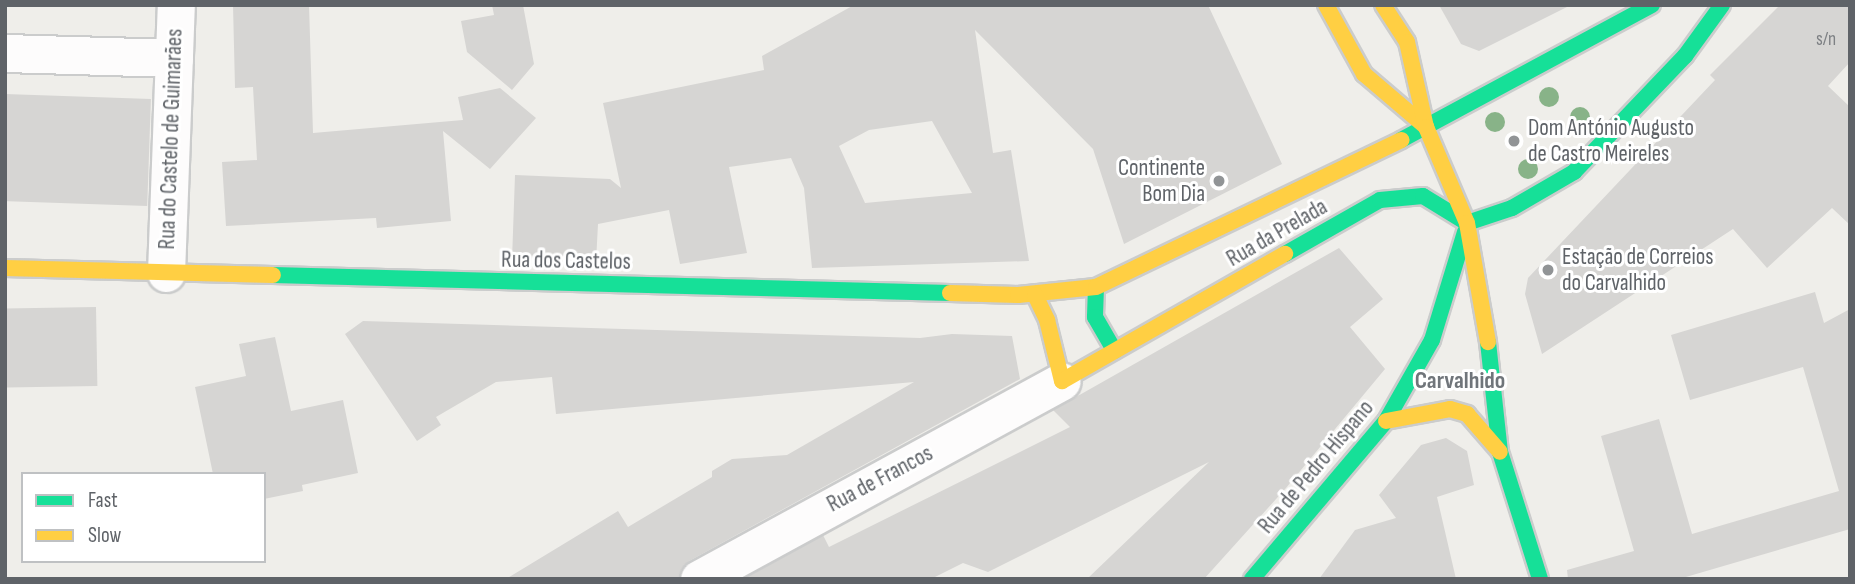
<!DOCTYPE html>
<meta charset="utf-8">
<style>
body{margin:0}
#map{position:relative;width:1855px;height:584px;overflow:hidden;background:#efeeea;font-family:"Sofia Sans Condensed",sans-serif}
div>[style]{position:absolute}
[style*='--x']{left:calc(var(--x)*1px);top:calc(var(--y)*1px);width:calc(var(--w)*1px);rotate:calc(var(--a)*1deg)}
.building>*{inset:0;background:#d6d5d3;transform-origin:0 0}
.roads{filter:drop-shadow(2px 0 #cbcccc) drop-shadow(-2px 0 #cbcccc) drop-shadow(0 2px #cbcccc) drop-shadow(0 -2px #cbcccc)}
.street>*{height:37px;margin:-18.5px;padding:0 18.5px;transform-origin:18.5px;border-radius:18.5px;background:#fdfcfc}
.fast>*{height:16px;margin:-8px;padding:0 8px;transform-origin:8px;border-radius:8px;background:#16e098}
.slow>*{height:16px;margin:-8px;padding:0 8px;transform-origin:8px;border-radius:8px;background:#ffcf43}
.trees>*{width:20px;height:20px;margin:-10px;border-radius:50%;background:#88b388}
.dots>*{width:19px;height:19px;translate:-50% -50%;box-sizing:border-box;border:4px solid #fff;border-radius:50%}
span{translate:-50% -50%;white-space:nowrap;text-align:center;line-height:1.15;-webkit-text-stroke:6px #fff;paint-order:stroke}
.number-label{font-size:19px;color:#7e8184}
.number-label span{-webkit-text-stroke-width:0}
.poi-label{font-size:23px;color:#5f6368}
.left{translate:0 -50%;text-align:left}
.right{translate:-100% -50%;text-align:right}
.street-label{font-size:23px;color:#5f6368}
.neighbourhood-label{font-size:24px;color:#70757a;font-weight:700}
.frame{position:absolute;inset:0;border:7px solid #5f6368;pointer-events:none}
.legend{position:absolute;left:21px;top:472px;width:245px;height:91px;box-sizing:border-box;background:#fff;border:2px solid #bfc1c3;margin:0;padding:9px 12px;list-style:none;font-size:21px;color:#5f6368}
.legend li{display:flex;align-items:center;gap:14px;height:35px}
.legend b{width:35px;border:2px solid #bfc1c3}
</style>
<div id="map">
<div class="building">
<i style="clip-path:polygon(233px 5px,309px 5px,313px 133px,463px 120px,458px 97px,500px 88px,536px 118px,490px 169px,443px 131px,451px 221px,377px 228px,376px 218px,226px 226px,222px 162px,257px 160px,253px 87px,235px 88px)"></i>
<i style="clip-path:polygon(492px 5px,523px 5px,534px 64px,512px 90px,467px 52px,461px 21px,494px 15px)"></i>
<i style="clip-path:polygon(evenodd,854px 5px,1208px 5px,1282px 164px,1124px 244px,1093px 149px,975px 30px,993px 153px,1011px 150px,1029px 261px,812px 268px,804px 188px,791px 158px,729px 167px,747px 253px,680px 264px,669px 210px,598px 224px,596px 262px,512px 260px,515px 175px,610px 179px,621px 188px,603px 103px,764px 70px,762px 56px,854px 5px,932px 121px,972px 193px,865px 203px,839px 146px,869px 130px,932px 121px)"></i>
<i style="clip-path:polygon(1439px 5px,1571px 5px,1479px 51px,1461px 44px)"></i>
<i style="clip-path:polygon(1780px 5px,1850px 5px,1850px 62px,1828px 86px,1850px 107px,1850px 225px,1832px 208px,1767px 268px,1733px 229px,1542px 354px,1525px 294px,1528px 278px,1715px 80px,1710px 75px)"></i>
<i style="left:5px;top:94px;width:146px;height:107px;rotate:2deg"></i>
<i style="clip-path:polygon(1339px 248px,1383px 299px,1350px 327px,1385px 369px,1286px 488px,1204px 579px,1087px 579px,1209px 462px,988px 572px,963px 563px,931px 579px,743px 579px,823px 535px,829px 547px,1070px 427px,1053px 410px)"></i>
<i style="clip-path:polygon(1815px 292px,1824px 323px,1850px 309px,1850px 529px,1679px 579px,1568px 579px,1567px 570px,1634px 551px,1601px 436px,1659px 419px,1692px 534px,1839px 491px,1803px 367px,1690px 400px,1671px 335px)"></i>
<i style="left:96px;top:307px;width:79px;height:91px;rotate:89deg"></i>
<i style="clip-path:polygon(363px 321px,920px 338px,952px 334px,1012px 336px,1020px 379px,689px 561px,678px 579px,506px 579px,618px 511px,628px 527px,712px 477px,712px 471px,732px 459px,787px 455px,914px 382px,556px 414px,552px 377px,496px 382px,436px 417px,441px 425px,417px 441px,345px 334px)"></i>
<i style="clip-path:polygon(275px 337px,291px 411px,343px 400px,358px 473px,302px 485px,303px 491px,264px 499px,264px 474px,213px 474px,195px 387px,246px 376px,239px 344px)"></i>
<i style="clip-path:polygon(1446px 438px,1467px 451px,1474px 485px,1437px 497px,1456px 579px,1319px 579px,1355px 530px,1396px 518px,1379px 495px,1421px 445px)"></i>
</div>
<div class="roads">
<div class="street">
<i style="--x:5;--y:53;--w:169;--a:1.7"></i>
<i style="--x:166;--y:273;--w:268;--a:-87.9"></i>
<i style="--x:699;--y:579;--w:413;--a:-28.6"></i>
</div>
<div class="fast">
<i style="--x:1401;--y:140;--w:285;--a:-28.3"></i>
<i style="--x:1467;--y:223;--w:47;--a:-18.4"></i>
<i style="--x:1512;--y:208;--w:72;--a:-30.1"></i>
<i style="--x:1574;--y:172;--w:161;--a:-46.3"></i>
<i style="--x:1685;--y:56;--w:63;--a:-54"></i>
<i style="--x:1285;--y:254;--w:109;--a:-29.6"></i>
<i style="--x:1380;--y:200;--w:43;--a:-5.3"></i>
<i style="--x:1423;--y:196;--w:52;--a:31.5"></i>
<i style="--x:273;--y:275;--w:677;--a:1.52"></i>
<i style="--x:1096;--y:287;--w:30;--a:92"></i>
<i style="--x:1095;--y:317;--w:39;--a:60"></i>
<i style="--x:1488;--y:342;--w:111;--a:83.8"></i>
<i style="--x:1500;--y:452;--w:133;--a:72.5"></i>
<i style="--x:1252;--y:579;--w:207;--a:-49.7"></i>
<i style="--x:1386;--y:421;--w:93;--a:-60.4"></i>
<i style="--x:1432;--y:340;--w:113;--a:-73"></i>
</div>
<div class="slow">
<i style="--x:1326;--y:5;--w:79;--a:61.2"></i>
<i style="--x:1364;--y:74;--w:82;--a:40.5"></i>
<i style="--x:1383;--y:5;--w:44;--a:57"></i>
<i style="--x:1407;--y:42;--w:87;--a:77.4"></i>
<i style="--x:1426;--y:127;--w:104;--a:66.9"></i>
<i style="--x:1467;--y:223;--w:121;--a:80"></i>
<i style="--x:5;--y:268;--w:268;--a:1.5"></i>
<i style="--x:950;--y:293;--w:68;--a:1.7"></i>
<i style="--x:1018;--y:295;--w:78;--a:-5.9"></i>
<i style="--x:1096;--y:287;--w:339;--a:-25.7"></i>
<i style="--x:1035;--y:295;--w:28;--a:64"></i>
<i style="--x:1047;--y:320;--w:63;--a:76.2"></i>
<i style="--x:1062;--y:381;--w:257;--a:-29.7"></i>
<i style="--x:1386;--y:421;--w:65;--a:-10.6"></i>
<i style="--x:1450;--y:409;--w:18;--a:16"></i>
<i style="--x:1467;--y:414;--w:50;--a:49"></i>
</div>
</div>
<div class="trees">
<i style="left:1549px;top:97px"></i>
<i style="left:1580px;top:117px"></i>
<i style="left:1495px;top:122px"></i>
<i style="left:1528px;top:169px"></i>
</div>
<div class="dots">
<i style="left:1514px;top:141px;background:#919496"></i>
<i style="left:1219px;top:181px;background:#919496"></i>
<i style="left:1548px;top:270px;background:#919496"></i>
</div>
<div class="number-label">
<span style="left:1826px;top:40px">s/n</span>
</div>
<div class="poi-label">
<span class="left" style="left:1528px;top:141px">Dom António Augusto<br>de Castro Meireles</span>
<span class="right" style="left:1205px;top:181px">Continente<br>Bom Dia</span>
<span class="left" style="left:1562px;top:270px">Estação de Correios<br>do Carvalhido</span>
</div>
<div class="street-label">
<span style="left:171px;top:139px;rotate:-88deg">Rua do Castelo de Guimarães</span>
<span style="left:1277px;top:233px;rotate:-30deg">Rua da Prelada</span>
<span style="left:566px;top:261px;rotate:1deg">Rua dos Castelos</span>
<span style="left:1316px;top:467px;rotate:-50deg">Rua de Pedro Hispano</span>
<span style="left:880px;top:479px;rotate:-28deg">Rua de Francos</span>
</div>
<div class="neighbourhood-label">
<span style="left:1460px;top:381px">Carvalhido</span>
</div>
<div class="frame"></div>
<ul class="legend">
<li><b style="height:9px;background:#16e098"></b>Fast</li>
<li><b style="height:9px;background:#ffcf43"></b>Slow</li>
</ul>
</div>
